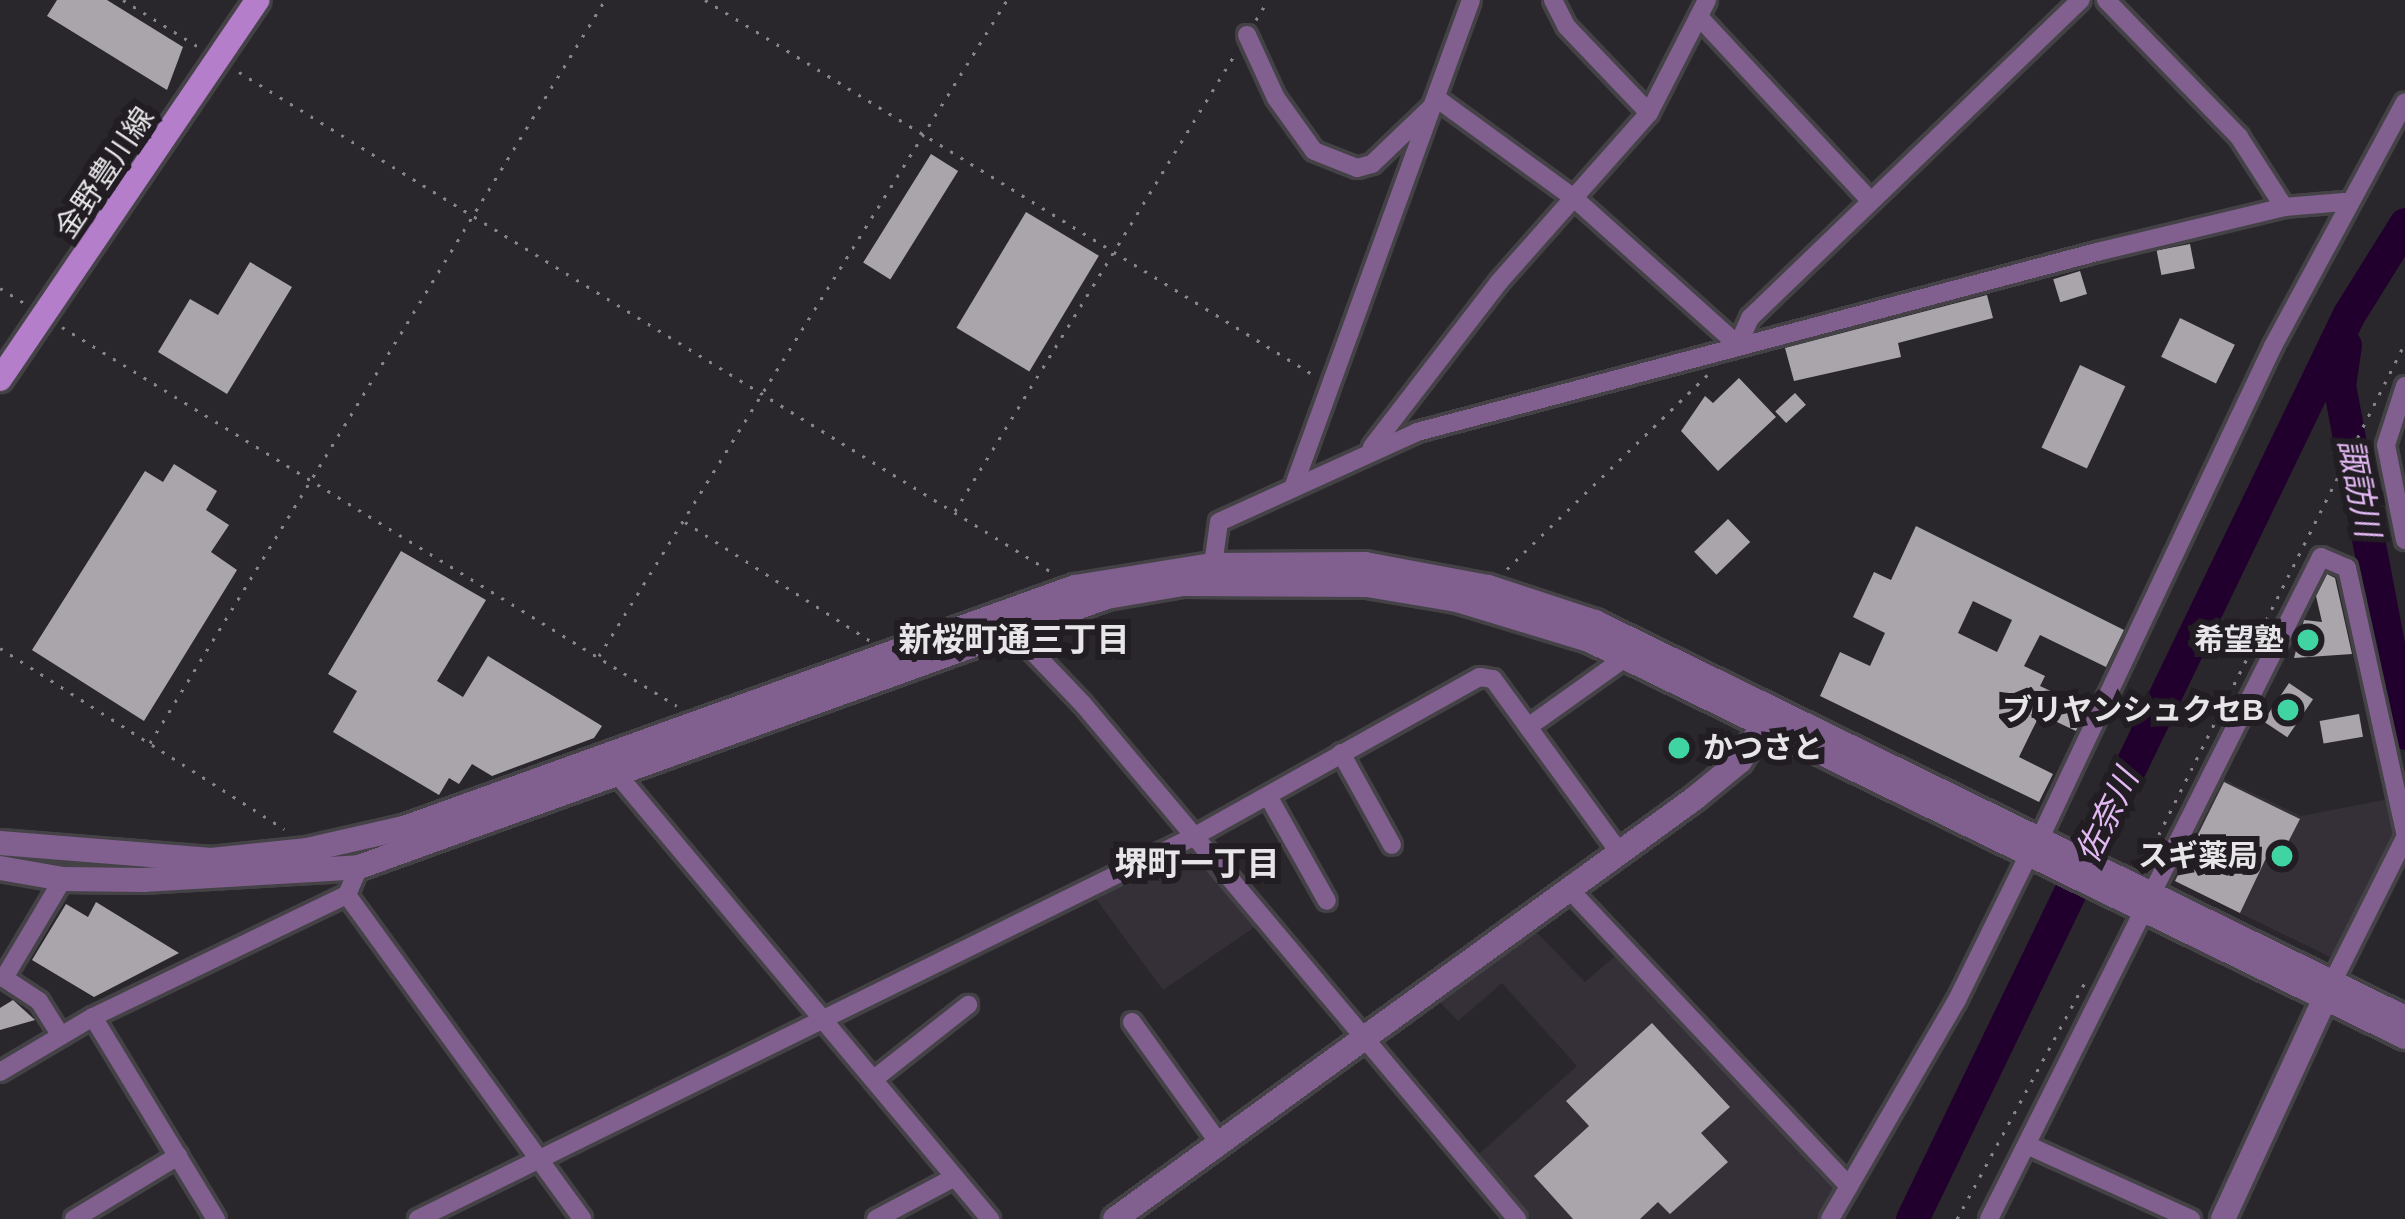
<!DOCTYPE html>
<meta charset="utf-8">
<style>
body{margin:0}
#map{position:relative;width:2405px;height:1219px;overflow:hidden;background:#2a272c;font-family:Helvetica,"Noto Sans JP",sans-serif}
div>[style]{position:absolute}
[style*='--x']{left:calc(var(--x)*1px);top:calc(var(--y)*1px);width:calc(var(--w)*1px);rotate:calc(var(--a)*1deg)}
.built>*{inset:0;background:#352f38}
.river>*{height:33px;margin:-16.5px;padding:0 16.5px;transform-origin:16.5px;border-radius:16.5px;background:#22002e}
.building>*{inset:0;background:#a9a5ab;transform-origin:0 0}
.path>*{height:3px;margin-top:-1.5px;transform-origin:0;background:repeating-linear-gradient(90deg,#89868a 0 3px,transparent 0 12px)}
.roads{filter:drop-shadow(3px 0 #444246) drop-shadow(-3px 0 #444246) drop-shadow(0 3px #444246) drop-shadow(0 -3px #444246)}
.minor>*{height:18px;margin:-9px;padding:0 9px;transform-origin:9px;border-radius:9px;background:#81608f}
.tertiary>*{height:24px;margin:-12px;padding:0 12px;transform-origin:12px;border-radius:12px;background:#81608f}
.secondary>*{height:24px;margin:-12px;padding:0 12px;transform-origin:12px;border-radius:12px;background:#b47eca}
.dots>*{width:33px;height:33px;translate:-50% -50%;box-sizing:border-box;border:6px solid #211d22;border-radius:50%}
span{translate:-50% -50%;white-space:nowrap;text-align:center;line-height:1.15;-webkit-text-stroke:12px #211d22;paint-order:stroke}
.street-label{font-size:30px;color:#e7e5e8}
.poi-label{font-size:30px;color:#e7e5e8;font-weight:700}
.right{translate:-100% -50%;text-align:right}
.left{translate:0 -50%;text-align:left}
.water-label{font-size:33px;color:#e2b8f3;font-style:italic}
.neighbourhood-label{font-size:33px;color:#e7e5e8;font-weight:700}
</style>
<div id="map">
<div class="built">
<i style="clip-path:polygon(2219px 777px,2301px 816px,2389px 799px,2396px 834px,2334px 959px,2168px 878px)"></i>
<i style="clip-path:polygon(1181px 852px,1193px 852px,1256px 926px,1163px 990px,1093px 895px)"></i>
<i style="clip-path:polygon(1535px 931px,1585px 982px,1619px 953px,1837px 1186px,1818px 1219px,1531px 1219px,1478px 1155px,1577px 1066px,1502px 983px,1458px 1021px,1437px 999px)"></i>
</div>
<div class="river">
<i style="--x:2345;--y:345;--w:40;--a:98.5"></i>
<i style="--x:2339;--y:385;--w:354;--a:79.3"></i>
<i style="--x:1912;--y:1219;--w:1005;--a:-64.23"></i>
<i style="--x:2349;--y:314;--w:106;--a:-58.1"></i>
</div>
<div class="building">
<i style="clip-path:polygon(57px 0,107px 0,183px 47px,167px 90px,47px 16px)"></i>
<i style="left:931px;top:154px;width:32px;height:128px;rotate:32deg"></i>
<i style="left:1026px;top:212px;width:85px;height:135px;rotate:31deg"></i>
<i style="left:2190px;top:244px;width:25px;height:34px;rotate:79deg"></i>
<i style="clip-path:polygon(250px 262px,292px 287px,227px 394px,158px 352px,190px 299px,218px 315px)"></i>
<i style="left:2080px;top:271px;width:24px;height:28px;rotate:73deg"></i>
<i style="clip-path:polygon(1987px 295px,1993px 318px,1898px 343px,1901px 357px,1794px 381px,1785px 348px)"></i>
<i style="left:2180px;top:318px;width:61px;height:43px;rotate:26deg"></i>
<i style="left:2080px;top:365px;width:50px;height:91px;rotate:25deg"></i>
<i style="clip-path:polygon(1739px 378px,1776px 417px,1718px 471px,1681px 431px,1705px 396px,1713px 403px)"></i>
<i style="left:1795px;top:393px;width:16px;height:27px;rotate:47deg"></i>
<i style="clip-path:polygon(174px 464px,217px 491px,206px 510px,229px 525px,211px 552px,237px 570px,144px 721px,32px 650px,145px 471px,163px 482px)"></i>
<i style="left:1728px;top:519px;width:32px;height:47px;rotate:46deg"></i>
<i style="clip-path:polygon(evenodd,1916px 526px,2124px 630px,2106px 667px,2040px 635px,2024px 666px,2045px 676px,2040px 686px,2087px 708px,2076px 731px,2040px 714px,2019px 757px,2053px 774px,2039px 802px,1820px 696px,1840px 652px,1870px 666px,1885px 633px,1853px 617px,1874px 572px,1891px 580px,1916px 526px,1973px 601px,2012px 620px,1997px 652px,1958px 633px,1973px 601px)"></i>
<i style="clip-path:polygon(401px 551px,486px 600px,437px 681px,463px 697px,488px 656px,602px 726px,594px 738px,492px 776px,472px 764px,459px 784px,449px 778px,439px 795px,333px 732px,357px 691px,328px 674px)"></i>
<i style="clip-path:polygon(2327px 574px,2335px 578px,2352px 654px,2294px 658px,2304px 620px,2322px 622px,2316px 596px)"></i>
<i style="left:2289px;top:683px;width:29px;height:46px;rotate:34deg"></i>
<i style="left:2359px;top:714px;width:23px;height:40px;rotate:80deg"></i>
<i style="clip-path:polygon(2224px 782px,2300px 819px,2278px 862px,2267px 856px,2240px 913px,2175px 881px)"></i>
<i style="clip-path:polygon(96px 902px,179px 953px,94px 997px,32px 960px,66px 904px,88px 917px)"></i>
<i style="clip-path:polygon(13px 1000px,35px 1020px,0 1030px,0 1008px)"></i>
<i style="clip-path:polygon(1652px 1023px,1730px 1107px,1701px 1133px,1728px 1162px,1670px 1214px,1658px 1202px,1640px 1219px,1573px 1219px,1534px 1176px,1589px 1126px,1566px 1101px)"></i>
</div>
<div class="path">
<i style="--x:123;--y:0;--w:91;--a:31.9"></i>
<i style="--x:705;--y:0;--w:713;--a:31.64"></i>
<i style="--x:1256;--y:20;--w:23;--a:-59"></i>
<i style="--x:239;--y:72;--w:956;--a:31.61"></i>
<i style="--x:0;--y:288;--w:28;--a:32"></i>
<i style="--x:62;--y:327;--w:722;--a:31.64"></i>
<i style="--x:955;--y:511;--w:536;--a:-58.5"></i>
<i style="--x:685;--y:522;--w:219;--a:32.7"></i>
<i style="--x:1507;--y:569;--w:279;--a:-44.1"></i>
<i style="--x:0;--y:648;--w:337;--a:32.5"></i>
<i style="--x:599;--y:656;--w:773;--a:-58.12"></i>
<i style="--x:150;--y:743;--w:871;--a:-58.52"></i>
<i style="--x:2148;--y:856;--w:574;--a:-63.39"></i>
<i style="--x:1957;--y:1219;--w:272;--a:-61.6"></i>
</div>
<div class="roads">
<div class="minor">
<i style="--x:1553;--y:0;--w:29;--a:63"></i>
<i style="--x:1566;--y:26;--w:120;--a:46.3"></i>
<i style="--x:2106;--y:0;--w:191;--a:45.8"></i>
<i style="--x:2239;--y:137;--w:83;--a:57.3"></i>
<i style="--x:1700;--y:18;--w:248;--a:47"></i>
<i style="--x:1247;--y:35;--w:69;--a:65.3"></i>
<i style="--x:1276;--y:98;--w:65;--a:54.4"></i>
<i style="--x:1314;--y:151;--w:46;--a:21.6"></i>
<i style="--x:1357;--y:168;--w:16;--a:-15"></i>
<i style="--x:1372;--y:164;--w:93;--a:-43.7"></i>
<i style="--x:1439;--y:100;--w:167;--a:36"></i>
<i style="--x:1574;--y:198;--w:220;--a:41.9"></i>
<i style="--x:1738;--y:345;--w:30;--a:-66"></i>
<i style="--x:1750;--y:318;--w:459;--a:-43.9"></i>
<i style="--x:2405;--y:386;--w:62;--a:107.9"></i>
<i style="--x:2386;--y:445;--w:97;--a:78.7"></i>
<i style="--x:1372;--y:447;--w:208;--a:-52.4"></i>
<i style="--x:1499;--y:282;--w:226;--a:-48.4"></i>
<i style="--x:1649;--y:113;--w:127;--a:-62.8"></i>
<i style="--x:1293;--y:488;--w:519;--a:-69.96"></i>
<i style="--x:1213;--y:565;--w:43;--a:-82.1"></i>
<i style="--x:1219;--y:522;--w:217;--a:-24.4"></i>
<i style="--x:1417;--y:432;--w:703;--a:-14.83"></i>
<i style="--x:2097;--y:252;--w:192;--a:-13.5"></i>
<i style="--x:2284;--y:207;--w:60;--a:-4.8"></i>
<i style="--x:1009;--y:627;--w:105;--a:46.2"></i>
<i style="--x:1082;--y:703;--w:675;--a:49.87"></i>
<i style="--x:1528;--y:727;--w:120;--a:-35.5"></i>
<i style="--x:1341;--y:753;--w:105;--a:61"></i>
<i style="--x:617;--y:774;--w:581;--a:50.03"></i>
<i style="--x:1268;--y:796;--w:120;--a:60.7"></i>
<i style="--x:2041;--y:836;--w:542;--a:-64.66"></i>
<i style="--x:2273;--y:346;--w:277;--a:-61.6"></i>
<i style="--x:1569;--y:889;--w:408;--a:46.7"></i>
<i style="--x:2152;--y:893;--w:376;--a:-63.3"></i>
<i style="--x:2321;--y:557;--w:28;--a:23"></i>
<i style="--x:2347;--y:568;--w:270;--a:77.6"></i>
<i style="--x:347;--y:895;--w:400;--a:54"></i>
<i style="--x:2332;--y:983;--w:162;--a:-63.3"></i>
<i style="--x:93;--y:1017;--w:237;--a:58.7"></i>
<i style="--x:1132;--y:1022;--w:149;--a:54.3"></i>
<i style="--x:61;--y:1036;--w:41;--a:-122.2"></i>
<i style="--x:39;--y:1001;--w:42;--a:-146.7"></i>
<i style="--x:4;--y:978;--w:115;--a:-59.2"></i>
<i style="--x:0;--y:1072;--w:108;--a:-30.6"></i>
<i style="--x:93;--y:1017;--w:282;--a:-25.7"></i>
<i style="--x:347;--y:895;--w:30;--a:-67"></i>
<i style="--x:874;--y:1079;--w:120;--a:-38.2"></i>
<i style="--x:2029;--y:1146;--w:178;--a:24.3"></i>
<i style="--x:74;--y:1219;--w:122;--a:-31.2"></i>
<i style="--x:418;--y:1219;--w:866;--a:-26.24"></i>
<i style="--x:1195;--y:836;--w:326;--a:-29.2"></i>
<i style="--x:1480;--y:677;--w:13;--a:9"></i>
<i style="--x:1493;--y:679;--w:214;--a:53.9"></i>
<i style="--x:876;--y:1219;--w:89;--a:-28"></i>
<i style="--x:1830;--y:1219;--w:251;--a:-59.9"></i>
<i style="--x:1956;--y:1002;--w:165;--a:-63.7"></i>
<i style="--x:1989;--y:1219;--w:347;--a:-63.4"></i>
</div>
<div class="tertiary">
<i style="--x:0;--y:843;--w:212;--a:4.6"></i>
<i style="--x:211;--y:860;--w:97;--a:-5.9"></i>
<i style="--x:307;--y:850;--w:99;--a:-12.8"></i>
<i style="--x:404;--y:828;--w:713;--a:-19.76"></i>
<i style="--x:1075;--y:587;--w:140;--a:-9.1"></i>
<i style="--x:1213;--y:565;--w:152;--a:-0.4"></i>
<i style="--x:1365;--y:564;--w:125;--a:10.6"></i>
<i style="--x:1488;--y:587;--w:113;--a:18.1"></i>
<i style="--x:1595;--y:622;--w:902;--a:26.05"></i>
<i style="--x:0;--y:868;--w:64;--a:9.9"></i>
<i style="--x:63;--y:879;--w:80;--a:0.7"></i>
<i style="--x:143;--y:880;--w:216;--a:-3.4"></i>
<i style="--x:359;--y:867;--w:795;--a:-19.85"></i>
<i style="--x:1107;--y:597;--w:77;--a:-9.7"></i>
<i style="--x:1183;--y:584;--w:184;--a:0.3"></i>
<i style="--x:1367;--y:585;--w:91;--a:9.5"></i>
<i style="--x:1457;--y:600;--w:138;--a:16.9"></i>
<i style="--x:1589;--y:640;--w:907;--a:25.94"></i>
<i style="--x:1115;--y:1219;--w:717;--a:-35.97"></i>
<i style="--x:1695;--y:798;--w:58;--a:-39.4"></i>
<i style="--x:1740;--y:761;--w:57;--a:-57.1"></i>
<i style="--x:2223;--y:1219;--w:258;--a:-65.2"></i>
</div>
<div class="secondary">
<i style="--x:0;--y:379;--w:458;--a:-55.8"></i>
</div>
</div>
<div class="dots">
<i style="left:2308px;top:640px;background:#40d4a2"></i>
<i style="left:2288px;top:710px;background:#40d4a2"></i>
<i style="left:1679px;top:748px;background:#40d4a2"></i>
<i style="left:2282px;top:856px;background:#40d4a2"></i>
</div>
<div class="street-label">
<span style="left:105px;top:173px;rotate:-56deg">金野豊川線</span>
</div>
<div class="poi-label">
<span class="right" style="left:2284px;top:640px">希望塾</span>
<span class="right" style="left:2264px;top:710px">ブリヤンシュクセB</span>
<span class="left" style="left:1703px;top:748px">かつさと</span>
<span class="right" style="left:2258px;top:856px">スギ薬局</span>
</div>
<div class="water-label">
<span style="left:2359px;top:488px;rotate:79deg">諏訪川</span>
<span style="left:2107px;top:816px;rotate:-64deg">佐奈川</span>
</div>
<div class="neighbourhood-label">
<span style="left:1014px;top:640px">新桜町通三丁目</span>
<span style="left:1197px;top:864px">堺町一丁目</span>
</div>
</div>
